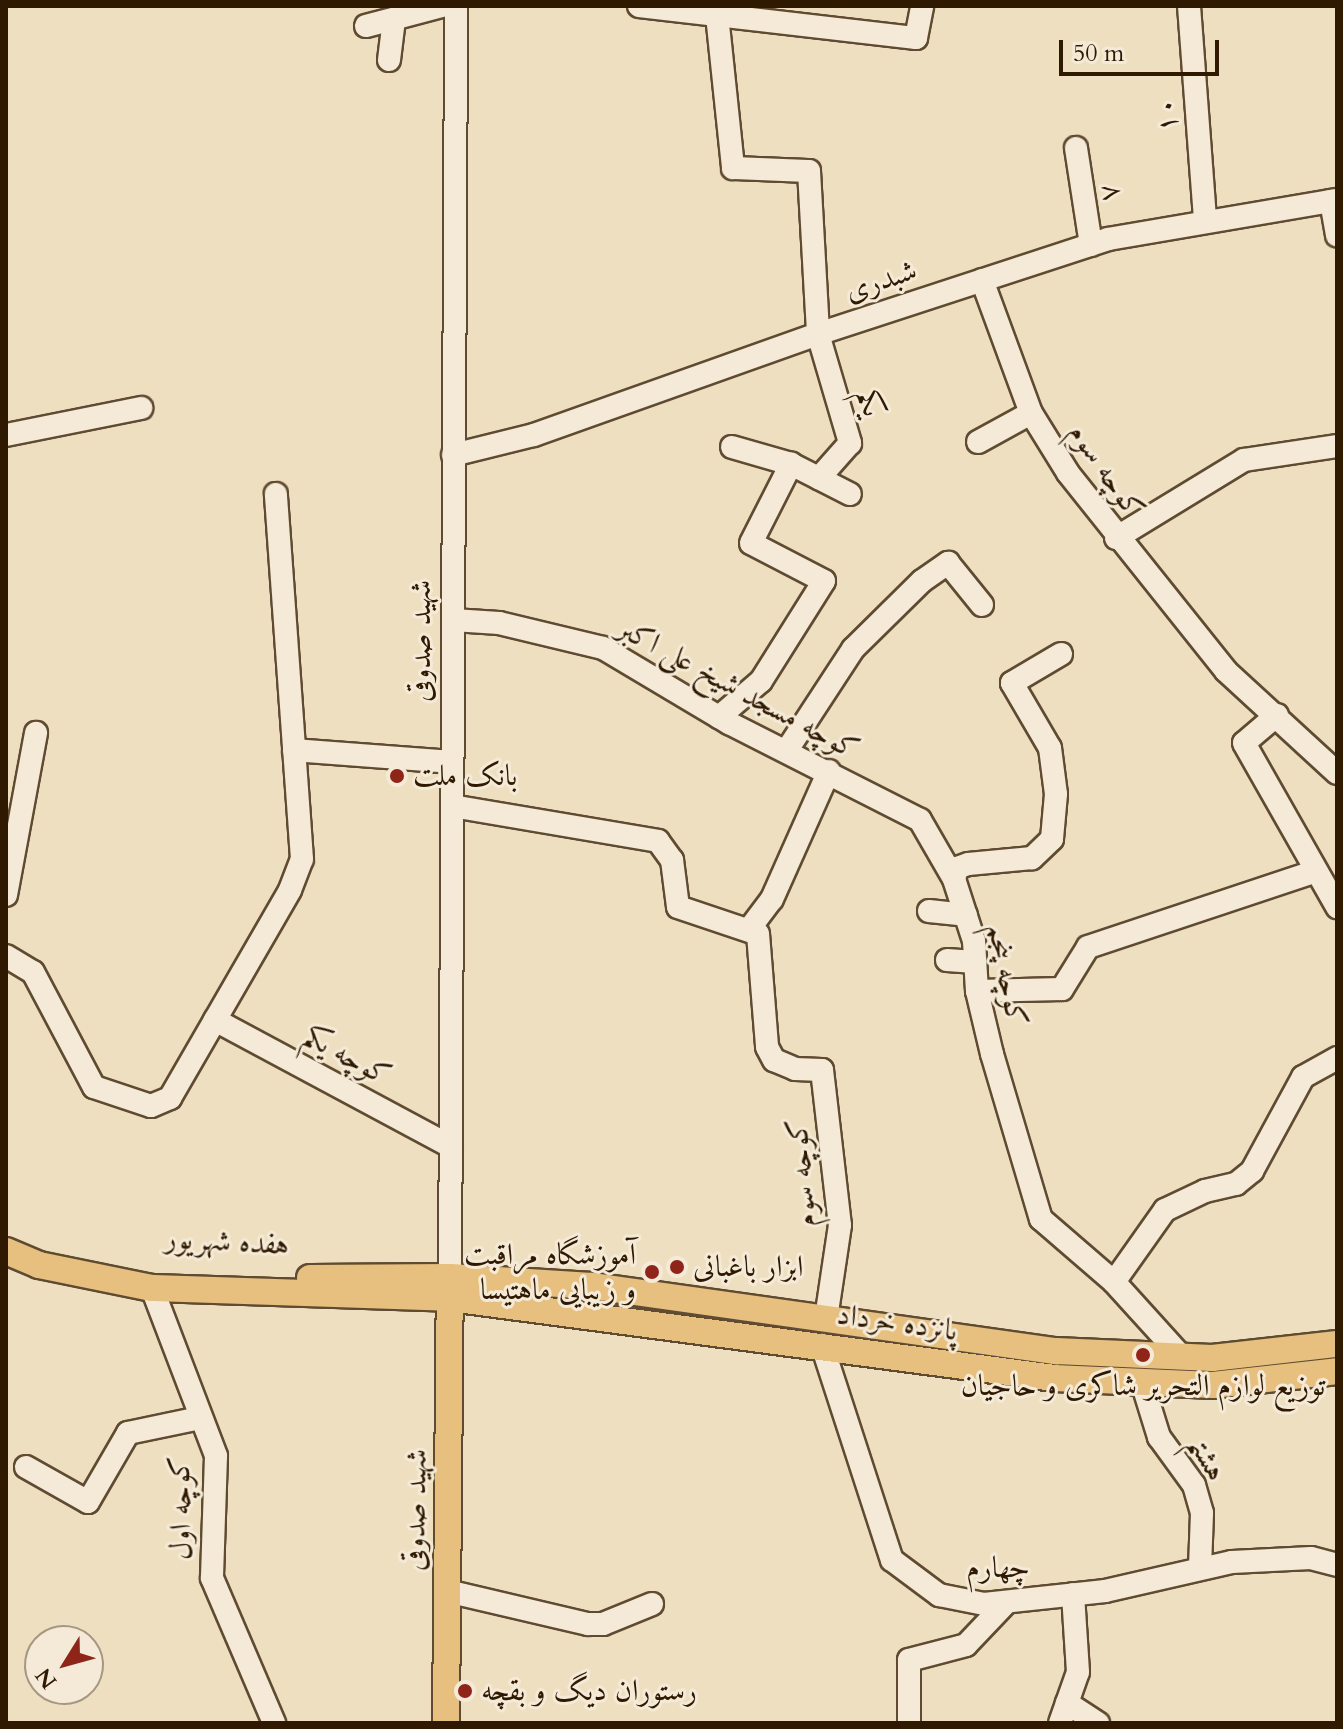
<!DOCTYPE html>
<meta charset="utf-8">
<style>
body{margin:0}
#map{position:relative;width:1343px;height:1729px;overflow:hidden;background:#eedfc1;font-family:Cardo,Amiri,serif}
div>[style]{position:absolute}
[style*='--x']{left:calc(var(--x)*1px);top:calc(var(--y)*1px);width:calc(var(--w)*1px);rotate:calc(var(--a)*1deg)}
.roads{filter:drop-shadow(2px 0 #5f4b31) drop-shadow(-2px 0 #5f4b31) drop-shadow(0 2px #5f4b31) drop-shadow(0 -2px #5f4b31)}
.minor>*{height:22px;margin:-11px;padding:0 11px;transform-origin:11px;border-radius:11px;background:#f4ead7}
.major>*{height:26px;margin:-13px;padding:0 13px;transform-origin:13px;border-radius:13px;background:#e7c080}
.dots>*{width:22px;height:22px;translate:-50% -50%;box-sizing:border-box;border:4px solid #f4ead7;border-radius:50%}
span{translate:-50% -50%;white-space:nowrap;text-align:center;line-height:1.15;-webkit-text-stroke:6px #f4ead7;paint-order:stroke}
.street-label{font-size:30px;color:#2f1a01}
.poi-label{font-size:30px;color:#2f1a01}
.left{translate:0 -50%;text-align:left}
.right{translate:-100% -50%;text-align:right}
.frame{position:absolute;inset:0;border:8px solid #2f1a01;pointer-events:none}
.north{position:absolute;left:24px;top:1625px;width:80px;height:80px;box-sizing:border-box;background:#f4ead7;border:2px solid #a59781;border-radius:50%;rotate:233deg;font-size:22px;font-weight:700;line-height:32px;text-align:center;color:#2f1a01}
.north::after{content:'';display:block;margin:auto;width:28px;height:36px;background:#8f2418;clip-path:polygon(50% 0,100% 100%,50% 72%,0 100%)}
.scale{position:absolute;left:1059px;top:40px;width:160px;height:36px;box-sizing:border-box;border:4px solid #2f1a01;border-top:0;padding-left:10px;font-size:24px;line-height:28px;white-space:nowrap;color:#2f1a01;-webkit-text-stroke:6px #f4ead7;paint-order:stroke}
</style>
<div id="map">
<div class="roads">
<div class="minor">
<i style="--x:639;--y:6;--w:279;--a:6.6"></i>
<i style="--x:916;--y:38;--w:33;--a:-79"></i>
<i style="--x:1189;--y:6;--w:214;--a:85.7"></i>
<i style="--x:717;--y:15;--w:154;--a:84"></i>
<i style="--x:733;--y:168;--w:76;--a:2.3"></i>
<i style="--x:809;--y:171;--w:163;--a:86.8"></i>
<i style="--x:818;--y:334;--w:114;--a:73.6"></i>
<i style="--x:850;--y:443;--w:47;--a:131.5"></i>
<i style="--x:366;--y:26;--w:79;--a:-14.7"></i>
<i style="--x:389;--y:60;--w:41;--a:-83"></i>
<i style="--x:1076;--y:148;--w:98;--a:81.2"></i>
<i style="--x:1331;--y:201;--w:35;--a:80"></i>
<i style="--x:982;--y:280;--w:142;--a:69.8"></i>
<i style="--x:1031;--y:413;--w:70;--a:58.3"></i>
<i style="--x:1068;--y:473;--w:253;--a:51.4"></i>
<i style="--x:1226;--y:671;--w:151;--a:42.6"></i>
<i style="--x:6;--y:435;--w:138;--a:-11.3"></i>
<i style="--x:978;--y:442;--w:60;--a:-28.7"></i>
<i style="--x:732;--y:447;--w:61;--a:16.1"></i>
<i style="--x:791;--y:464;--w:66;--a:27"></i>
<i style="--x:453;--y:455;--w:83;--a:-13.9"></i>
<i style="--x:534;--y:435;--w:301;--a:-19.6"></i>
<i style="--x:818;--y:334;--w:305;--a:-18.1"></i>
<i style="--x:1108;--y:239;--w:232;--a:-9.7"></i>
<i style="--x:1116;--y:538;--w:150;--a:-31.4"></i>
<i style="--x:1244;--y:460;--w:94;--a:-8.6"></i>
<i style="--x:453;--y:620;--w:46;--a:3.7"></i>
<i style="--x:499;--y:623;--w:107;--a:13.5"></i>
<i style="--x:603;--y:648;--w:147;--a:30.8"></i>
<i style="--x:729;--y:723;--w:214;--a:26.9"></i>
<i style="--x:920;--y:820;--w:68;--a:60"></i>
<i style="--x:1061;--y:654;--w:57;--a:149.4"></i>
<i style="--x:1012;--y:683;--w:75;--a:59.7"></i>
<i style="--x:1050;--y:748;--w:46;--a:82.6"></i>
<i style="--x:1056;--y:794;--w:45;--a:95.1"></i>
<i style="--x:1052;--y:839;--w:28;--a:136"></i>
<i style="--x:1032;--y:858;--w:64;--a:174.6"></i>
<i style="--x:968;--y:864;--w:12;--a:160"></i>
<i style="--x:957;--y:868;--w:11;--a:105"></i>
<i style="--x:954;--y:879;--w:65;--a:72.1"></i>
<i style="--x:974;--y:941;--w:50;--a:86.6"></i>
<i style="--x:977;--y:991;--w:65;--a:76.6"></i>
<i style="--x:992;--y:1054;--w:172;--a:73.5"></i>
<i style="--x:1041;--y:1219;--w:96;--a:40.8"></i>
<i style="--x:1114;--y:1282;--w:100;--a:47.8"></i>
<i style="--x:1277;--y:715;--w:43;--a:139.7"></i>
<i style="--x:1244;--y:743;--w:189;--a:60.4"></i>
<i style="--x:719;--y:717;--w:55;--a:-40.6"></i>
<i style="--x:761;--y:681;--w:118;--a:-57.8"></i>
<i style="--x:824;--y:581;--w:82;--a:-152.5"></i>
<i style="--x:751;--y:543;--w:89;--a:-63.1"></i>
<i style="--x:294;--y:750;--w:158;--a:4.3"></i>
<i style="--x:787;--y:750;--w:121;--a:-56.8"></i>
<i style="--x:853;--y:649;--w:97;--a:-44.6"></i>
<i style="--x:922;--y:581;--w:32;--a:-35"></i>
<i style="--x:948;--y:563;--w:54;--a:51"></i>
<i style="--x:452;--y:806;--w:209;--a:9.6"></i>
<i style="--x:658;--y:841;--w:24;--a:54"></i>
<i style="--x:672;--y:860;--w:47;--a:82.7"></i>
<i style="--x:678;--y:907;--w:84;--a:18.6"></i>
<i style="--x:758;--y:934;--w:113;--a:85.4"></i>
<i style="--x:767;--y:1047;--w:15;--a:62"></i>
<i style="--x:774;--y:1060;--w:23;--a:23"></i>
<i style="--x:795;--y:1069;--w:27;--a:2"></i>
<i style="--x:822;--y:1070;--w:156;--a:83.4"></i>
<i style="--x:840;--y:1225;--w:95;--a:98.5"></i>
<i style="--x:6;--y:895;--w:165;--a:-79.5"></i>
<i style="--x:929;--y:911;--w:37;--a:6"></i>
<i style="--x:750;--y:928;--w:36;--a:-53"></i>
<i style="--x:772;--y:899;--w:140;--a:-66"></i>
<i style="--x:6;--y:956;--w:31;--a:31"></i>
<i style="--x:33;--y:972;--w:130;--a:62.1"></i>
<i style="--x:94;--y:1087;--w:60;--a:18.4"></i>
<i style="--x:151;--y:1106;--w:21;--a:-23"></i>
<i style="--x:170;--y:1098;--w:240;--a:-60"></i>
<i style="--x:290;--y:890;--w:33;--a:-69"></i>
<i style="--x:302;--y:859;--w:366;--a:-94.1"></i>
<i style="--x:947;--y:960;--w:28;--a:4"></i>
<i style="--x:977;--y:991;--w:85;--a:-1.3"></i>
<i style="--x:1062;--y:989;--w:49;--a:-58.2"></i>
<i style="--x:1088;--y:947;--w:240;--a:-18.4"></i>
<i style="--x:215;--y:1020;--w:267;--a:28.2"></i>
<i style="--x:1114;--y:1282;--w:88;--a:-54.7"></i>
<i style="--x:1165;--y:1210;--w:44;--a:-25.4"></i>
<i style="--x:1205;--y:1191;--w:32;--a:-13"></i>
<i style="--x:1236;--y:1184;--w:21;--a:-39"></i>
<i style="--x:1252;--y:1171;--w:107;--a:-61.5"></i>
<i style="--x:1303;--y:1077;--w:39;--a:-29"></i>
<i style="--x:152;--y:1288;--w:180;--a:69.1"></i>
<i style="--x:216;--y:1456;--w:122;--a:91.9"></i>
<i style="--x:212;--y:1578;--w:158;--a:66.8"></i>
<i style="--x:450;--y:1293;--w:1287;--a:-89.73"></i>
<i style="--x:822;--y:1345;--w:226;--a:72"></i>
<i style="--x:892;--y:1560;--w:59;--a:36.7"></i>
<i style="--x:939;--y:1595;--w:46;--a:11.3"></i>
<i style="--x:984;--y:1604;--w:122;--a:-6.1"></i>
<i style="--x:1105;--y:1591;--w:130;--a:-12.9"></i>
<i style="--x:1232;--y:1562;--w:79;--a:-2.9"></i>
<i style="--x:1311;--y:1558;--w:27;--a:15"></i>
<i style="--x:1142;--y:1382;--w:58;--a:72.8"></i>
<i style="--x:1159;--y:1437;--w:59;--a:53.9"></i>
<i style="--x:1194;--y:1485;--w:29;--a:74"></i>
<i style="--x:1202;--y:1513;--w:55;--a:92.1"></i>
<i style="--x:26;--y:1467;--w:71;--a:29.4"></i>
<i style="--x:88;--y:1502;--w:80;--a:-59.9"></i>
<i style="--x:128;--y:1433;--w:74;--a:-11.8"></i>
<i style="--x:447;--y:1591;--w:145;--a:13.2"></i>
<i style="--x:588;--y:1624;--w:15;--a:0"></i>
<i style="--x:603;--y:1624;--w:53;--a:-22.2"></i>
<i style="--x:1067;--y:1703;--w:37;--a:33"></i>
<i style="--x:909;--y:1723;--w:63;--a:-90"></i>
<i style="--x:909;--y:1660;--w:59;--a:-14.7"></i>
<i style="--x:966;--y:1645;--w:59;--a:-46.4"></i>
<i style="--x:1060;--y:1723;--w:54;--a:-70.6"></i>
<i style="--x:1078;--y:1672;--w:78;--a:-93.7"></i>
</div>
<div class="major">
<i style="--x:6;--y:1251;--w:36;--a:23"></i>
<i style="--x:39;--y:1265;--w:115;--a:11.5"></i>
<i style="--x:152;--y:1288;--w:298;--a:1.9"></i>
<i style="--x:450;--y:1298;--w:609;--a:7.54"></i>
<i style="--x:1054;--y:1378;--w:159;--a:2.5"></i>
<i style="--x:1213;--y:1385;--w:125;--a:-6.4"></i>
<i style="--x:310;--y:1278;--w:140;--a:-0.4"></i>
<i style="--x:450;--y:1277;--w:142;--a:3.6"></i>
<i style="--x:592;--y:1286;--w:469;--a:8"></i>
<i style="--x:1056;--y:1351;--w:156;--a:2.6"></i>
<i style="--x:1212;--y:1358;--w:126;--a:-6.4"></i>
<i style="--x:446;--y:1723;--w:425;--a:-89.5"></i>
</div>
</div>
<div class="dots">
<i style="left:397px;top:776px;background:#8f2418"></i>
<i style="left:677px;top:1267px;background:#8f2418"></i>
<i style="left:652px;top:1272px;background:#8f2418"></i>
<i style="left:1143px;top:1355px;background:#8f2418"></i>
<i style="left:465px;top:1691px;background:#8f2418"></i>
</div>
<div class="street-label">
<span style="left:1167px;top:115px;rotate:-94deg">۱۰</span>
<span style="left:1113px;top:192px;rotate:81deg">۸</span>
<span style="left:881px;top:281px;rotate:-18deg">شبدری</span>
<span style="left:870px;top:403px;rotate:75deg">یکم</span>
<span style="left:1106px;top:471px;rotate:55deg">کوچه سوم</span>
<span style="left:421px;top:641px;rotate:-90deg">شهید صدوقی</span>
<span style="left:738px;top:689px;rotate:28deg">کوچه مسجد شیخ علی اکبر</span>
<span style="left:1007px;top:975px;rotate:79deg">کوچه پنجم</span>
<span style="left:347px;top:1056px;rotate:28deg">کوچه یکم</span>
<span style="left:802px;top:1173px;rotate:-95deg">کوچه سوم</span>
<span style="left:227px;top:1242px;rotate:3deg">هفده شهریور</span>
<span style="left:897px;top:1323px;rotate:8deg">پانزده خرداد</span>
<span style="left:1207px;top:1458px;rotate:60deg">هشتم</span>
<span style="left:181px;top:1508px;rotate:-91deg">کوچه اول</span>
<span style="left:416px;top:1510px;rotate:-89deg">شهید صدوقی</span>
<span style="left:998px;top:1568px">چهارم</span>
</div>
<div class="poi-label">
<span class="left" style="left:413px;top:776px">بانک ملت</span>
<span class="right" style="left:636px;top:1272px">آموزشگاه مراقبت<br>و زیبایی ماهتیسا</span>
<span class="left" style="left:693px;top:1267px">ابزار باغبانی</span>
<span style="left:1143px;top:1386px">توزیع لوازم التحریر شاکری و حاجیان</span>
<span class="left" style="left:481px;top:1691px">رستوران دیگ و بقچه</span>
</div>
<div class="frame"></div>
<div class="north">N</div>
<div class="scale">50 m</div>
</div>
